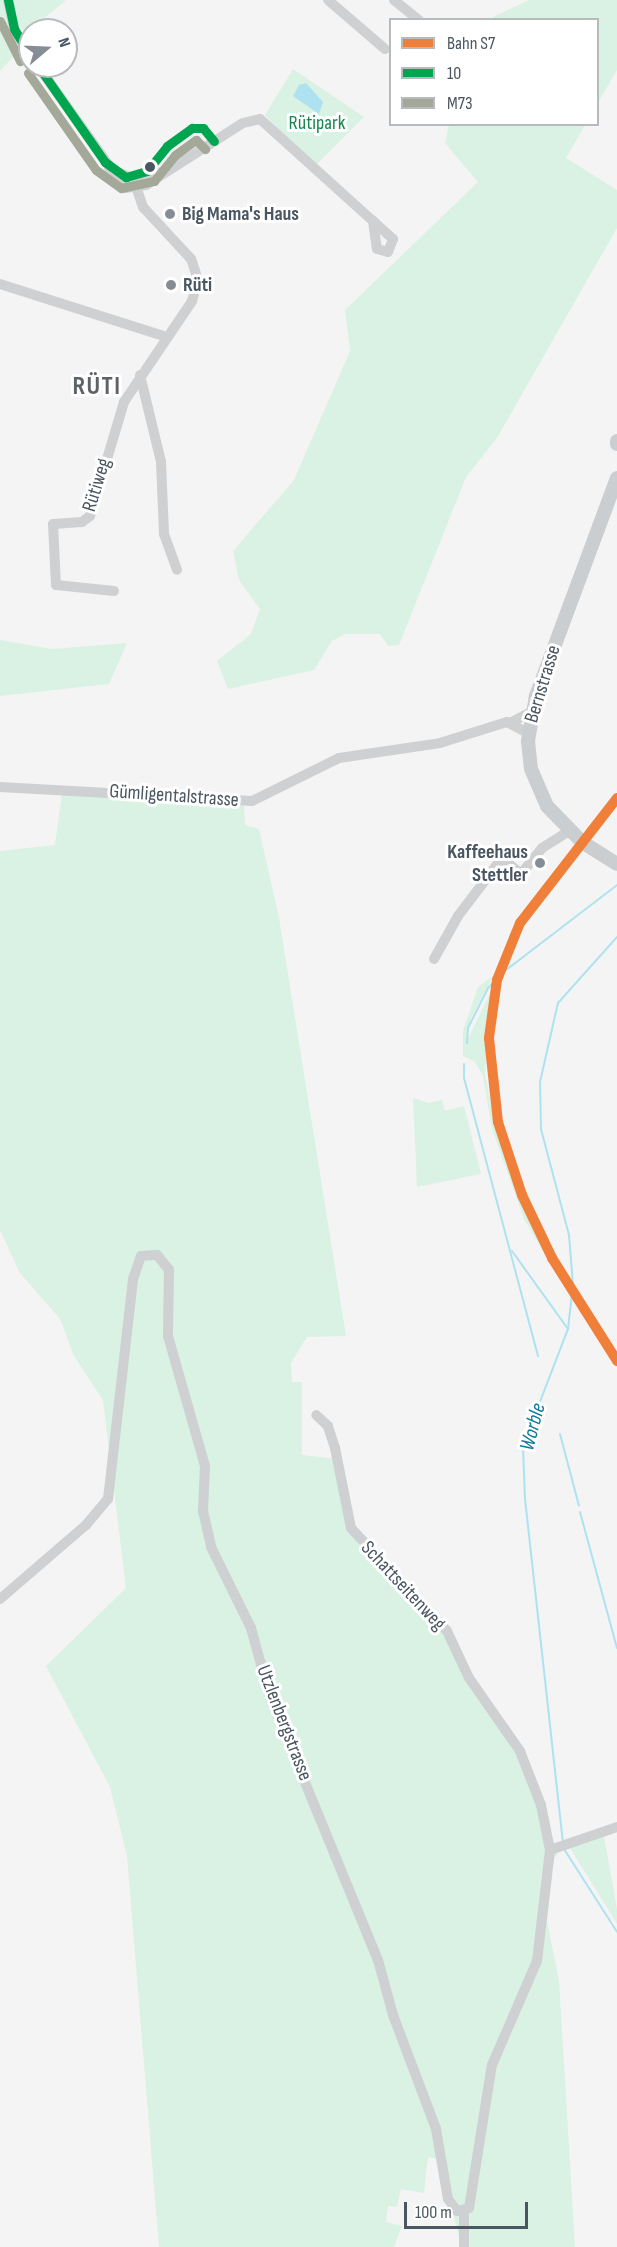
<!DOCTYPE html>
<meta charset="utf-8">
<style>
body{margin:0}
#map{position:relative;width:617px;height:2247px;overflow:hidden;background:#f4f4f4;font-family:"Sofia Sans Condensed",sans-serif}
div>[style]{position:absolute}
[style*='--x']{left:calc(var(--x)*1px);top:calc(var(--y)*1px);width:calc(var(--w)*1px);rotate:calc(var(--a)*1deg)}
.green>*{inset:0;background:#d9f2e3}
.water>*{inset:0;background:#aee2f0}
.stream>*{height:2px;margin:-1px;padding:0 1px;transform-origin:1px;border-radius:1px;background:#aee2f0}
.minor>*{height:10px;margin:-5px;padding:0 5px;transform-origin:5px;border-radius:5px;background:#ced0d2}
.major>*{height:14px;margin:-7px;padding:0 7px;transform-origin:7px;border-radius:7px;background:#caced1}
.bus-1>*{height:9px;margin:-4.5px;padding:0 4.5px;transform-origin:4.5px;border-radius:4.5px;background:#00a54f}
.bus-2>*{height:9px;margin:-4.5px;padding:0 4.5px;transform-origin:4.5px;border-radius:4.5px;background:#a4a899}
.rail-1>*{height:10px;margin:-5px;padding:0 5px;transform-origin:5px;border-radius:5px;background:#f07f3a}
.dots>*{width:16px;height:16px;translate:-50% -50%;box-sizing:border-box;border:3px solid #fff;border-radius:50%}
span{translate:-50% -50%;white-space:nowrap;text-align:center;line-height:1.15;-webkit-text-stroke:6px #fff;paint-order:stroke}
.park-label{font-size:20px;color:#17864f}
.poi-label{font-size:20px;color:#4a5661;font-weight:700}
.left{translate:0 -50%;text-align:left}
.right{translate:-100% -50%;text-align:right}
.street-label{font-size:20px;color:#4a5661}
.water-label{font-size:21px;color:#0c7c9b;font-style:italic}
.district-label{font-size:26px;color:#5f6368;font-weight:700;letter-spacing:1.5px}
.legend{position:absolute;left:389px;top:18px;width:210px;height:108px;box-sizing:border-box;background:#fff;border:2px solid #b7bbc0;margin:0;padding:8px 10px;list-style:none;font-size:18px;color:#4a5661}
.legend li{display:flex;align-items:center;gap:12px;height:30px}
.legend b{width:30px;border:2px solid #b7bbc0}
.north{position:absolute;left:18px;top:18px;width:60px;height:60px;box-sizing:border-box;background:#fff;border:2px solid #b7bbc0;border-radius:50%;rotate:71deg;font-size:16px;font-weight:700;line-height:24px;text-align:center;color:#4a5661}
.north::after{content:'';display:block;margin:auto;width:21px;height:27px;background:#868d94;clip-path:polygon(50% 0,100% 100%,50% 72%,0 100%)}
.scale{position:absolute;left:404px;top:2202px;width:124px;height:27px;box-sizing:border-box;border:3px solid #4a5661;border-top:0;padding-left:8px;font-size:18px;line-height:21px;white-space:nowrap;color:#4a5661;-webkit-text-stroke:4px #fff;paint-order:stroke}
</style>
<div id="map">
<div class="green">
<i style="clip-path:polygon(0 0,66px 0,25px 34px,9px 9px,23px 46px,0 71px)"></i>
<i style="clip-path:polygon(529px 0,617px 0,617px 70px,598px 103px,598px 20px,489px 19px)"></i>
<i style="clip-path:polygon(293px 69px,364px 117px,314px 167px,265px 115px)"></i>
<i style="clip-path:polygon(449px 125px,585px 125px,566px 158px,617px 190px,617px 228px,497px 438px,466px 477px,399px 645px,388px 646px,380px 634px,345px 634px,332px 641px,314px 670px,228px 689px,217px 661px,251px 634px,260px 609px,239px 580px,233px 551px,294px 480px,350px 351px,345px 310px,478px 182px,445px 143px)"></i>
<i style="clip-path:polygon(0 640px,52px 649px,127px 643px,109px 684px,0 696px)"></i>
<i style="clip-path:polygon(62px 794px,244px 806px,245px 825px,259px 829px,279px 918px,346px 1336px,307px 1337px,291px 1363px,292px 1382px,302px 1382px,302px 1455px,338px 1459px,345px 1514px,452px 1642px,520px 1751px,549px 1842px,558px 1854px,553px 1859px,547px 1921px,559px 1981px,575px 2247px,462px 2247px,438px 2159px,428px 2157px,424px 2193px,401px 2189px,397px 2207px,388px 2206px,386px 2222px,402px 2226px,394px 2247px,159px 2247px,127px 1856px,110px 1787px,46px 1666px,126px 1588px,103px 1400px,74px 1356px,60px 1319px,20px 1273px,0 1230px,0 851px,55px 845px)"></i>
<i style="clip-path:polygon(493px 976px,471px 1018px,466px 1043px,490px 993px,485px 1074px,496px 1131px,527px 1217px,570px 1296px,524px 1219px,492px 1129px,483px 1076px,475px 1062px,463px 1056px,463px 1031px,478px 987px)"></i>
<i style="clip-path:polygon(413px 1098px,429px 1103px,442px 1100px,445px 1111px,464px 1106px,481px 1174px,417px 1187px)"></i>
<i style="clip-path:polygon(604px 1836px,617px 1909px,617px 1924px,570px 1848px)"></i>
</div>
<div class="water">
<i style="clip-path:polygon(306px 83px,323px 102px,319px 114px,293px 96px,299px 85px)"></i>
</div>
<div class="stream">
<i style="--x:467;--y:1043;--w:15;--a:-86"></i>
<i style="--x:468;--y:1028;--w:45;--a:-63.4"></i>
<i style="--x:488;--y:988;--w:21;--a:-47"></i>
<i style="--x:502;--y:973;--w:145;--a:-37.4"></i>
<i style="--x:464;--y:1064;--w:14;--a:90"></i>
<i style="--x:464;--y:1078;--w:288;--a:75.1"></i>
<i style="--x:512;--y:1251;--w:96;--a:54.3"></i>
<i style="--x:560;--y:1434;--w:74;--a:75.2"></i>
<i style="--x:580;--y:1512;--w:141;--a:74.8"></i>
<i style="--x:563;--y:1843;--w:346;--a:-96.3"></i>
<i style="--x:525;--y:1499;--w:53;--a:-92.2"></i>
<i style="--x:523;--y:1446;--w:125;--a:-69"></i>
<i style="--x:568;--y:1329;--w:44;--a:-83.5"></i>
<i style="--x:573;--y:1285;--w:50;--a:-94.6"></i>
<i style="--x:569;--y:1235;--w:110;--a:-104.8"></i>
<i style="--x:541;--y:1129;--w:47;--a:-91.2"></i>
<i style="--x:540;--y:1082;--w:81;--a:-77.2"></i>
<i style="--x:558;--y:1003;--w:89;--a:-48.2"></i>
<i style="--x:564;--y:1849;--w:98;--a:57.4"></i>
</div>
<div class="minor">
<i style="--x:8;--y:0;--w:30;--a:78"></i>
<i style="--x:14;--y:29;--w:31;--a:58"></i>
<i style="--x:328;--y:0;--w:75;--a:40.7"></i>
<i style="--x:394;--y:0;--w:32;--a:39"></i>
<i style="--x:38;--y:66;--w:150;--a:54.5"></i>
<i style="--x:125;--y:188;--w:21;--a:-8"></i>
<i style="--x:146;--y:185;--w:115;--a:-32.6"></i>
<i style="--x:243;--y:123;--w:17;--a:-13"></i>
<i style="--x:260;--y:119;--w:152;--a:42.1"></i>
<i style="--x:373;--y:221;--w:28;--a:82"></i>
<i style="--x:377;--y:249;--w:11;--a:15"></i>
<i style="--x:388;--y:252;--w:14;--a:-69"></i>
<i style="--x:393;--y:239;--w:27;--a:-138"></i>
<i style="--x:109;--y:168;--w:24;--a:24"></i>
<i style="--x:131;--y:178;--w:32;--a:-11"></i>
<i style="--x:0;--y:284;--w:175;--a:17.6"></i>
<i style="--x:140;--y:375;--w:89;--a:76.4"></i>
<i style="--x:161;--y:462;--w:72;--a:87.6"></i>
<i style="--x:164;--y:534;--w:38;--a:70"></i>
<i style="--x:114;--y:591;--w:58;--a:-174.1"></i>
<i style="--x:56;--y:585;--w:61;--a:-92.8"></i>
<i style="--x:53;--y:524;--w:29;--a:-4"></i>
<i style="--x:82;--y:522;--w:10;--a:-37"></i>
<i style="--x:90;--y:516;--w:119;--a:-73.4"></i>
<i style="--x:124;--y:402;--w:122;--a:-56"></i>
<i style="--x:192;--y:301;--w:22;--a:-74"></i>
<i style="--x:198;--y:280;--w:22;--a:-108"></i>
<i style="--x:191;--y:259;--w:71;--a:-132.7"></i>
<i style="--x:143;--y:207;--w:31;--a:-109"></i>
<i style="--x:512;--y:722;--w:21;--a:-28"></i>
<i style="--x:0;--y:787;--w:252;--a:3.2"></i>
<i style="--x:252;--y:801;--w:97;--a:-26.3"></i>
<i style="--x:339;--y:758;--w:102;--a:-8.4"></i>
<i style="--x:440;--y:743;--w:70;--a:-17.4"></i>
<i style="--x:507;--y:722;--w:24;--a:28"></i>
<i style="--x:434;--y:959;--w:49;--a:-60.8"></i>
<i style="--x:458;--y:916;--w:73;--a:-52.8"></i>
<i style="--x:502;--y:858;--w:25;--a:40"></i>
<i style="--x:521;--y:874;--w:33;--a:-51"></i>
<i style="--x:542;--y:848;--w:32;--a:-32"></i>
<i style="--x:0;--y:1599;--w:113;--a:-40.7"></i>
<i style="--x:86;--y:1525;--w:34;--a:-50"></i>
<i style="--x:108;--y:1499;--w:221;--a:-83.5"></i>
<i style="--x:133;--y:1279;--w:24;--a:-71"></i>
<i style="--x:141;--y:1256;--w:16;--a:-4"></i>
<i style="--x:157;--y:1255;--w:19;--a:51"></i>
<i style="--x:169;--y:1270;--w:66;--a:90.9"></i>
<i style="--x:168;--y:1336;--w:135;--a:74.1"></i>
<i style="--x:205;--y:1466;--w:45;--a:92.5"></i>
<i style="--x:203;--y:1511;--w:37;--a:77"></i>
<i style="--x:211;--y:1547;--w:90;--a:63.7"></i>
<i style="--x:251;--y:1628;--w:72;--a:74.6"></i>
<i style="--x:270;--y:1697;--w:284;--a:67.7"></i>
<i style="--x:378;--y:1960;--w:57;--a:74.7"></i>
<i style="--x:393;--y:2015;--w:122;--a:69.3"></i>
<i style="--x:436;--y:2129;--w:71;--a:80.3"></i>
<i style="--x:448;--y:2199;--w:15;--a:53"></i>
<i style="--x:457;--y:2211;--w:12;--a:-14"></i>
<i style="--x:469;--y:2208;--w:145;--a:-80.9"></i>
<i style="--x:492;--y:2065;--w:113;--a:-66.6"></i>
<i style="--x:537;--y:1961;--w:112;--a:-83.3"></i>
<i style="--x:550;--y:1850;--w:46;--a:-101.3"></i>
<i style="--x:541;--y:1805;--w:58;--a:-111.3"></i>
<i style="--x:520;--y:1751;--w:89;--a:-124.9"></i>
<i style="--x:469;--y:1678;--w:52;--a:-115.1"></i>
<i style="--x:447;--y:1631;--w:141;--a:-133"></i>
<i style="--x:351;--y:1528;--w:82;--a:-101.3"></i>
<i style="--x:335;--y:1448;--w:23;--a:-108"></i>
<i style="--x:328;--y:1426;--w:16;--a:-137"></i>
<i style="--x:550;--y:1850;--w:71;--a:-18.9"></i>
<i style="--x:464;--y:2211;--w:36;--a:90"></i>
</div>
<div class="major">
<i style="--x:617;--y:441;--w:3;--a:90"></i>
<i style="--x:617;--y:478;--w:233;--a:110.4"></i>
<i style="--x:536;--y:696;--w:46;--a:100.1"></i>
<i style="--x:528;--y:741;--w:28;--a:84"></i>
<i style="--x:531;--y:769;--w:40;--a:66.6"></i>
<i style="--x:547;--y:806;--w:50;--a:45.8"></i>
<i style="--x:582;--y:842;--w:41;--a:32.2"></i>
</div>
<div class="bus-1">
<i style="--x:8;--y:0;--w:30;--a:78"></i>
<i style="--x:14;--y:29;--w:31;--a:58"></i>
<i style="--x:38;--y:66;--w:117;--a:55.1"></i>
<i style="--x:105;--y:162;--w:26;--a:36"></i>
<i style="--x:126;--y:177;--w:22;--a:-16"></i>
<i style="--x:147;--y:171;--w:32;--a:-51"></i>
<i style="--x:167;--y:146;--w:31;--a:-36"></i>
<i style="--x:192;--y:128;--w:11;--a:0"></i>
<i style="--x:203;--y:128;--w:17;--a:50"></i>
</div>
<div class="bus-2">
<i style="--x:0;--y:21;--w:45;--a:63.4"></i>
<i style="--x:28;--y:73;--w:118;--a:55"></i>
<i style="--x:96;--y:170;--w:31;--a:36"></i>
<i style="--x:121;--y:188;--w:34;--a:-12"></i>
<i style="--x:154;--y:181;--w:33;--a:-51"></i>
<i style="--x:175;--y:155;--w:26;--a:-36"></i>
<i style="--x:196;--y:140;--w:13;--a:45"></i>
</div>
<div class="rail-1">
<i style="--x:617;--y:798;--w:158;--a:127.8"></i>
<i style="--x:520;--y:923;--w:61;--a:112"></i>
<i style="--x:497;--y:980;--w:59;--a:97.9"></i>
<i style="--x:489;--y:1038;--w:84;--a:83.9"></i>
<i style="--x:498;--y:1122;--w:77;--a:71.8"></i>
<i style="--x:522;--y:1195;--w:70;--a:64.5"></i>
<i style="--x:552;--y:1258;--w:122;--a:57.7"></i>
</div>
<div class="dots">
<i style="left:150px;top:167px;background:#4a5661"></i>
<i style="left:170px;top:214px;background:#868d94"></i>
<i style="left:171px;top:285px;background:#868d94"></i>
<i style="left:540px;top:863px;background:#868d94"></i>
</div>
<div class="park-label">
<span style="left:317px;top:123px">Rütipark</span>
</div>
<div class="poi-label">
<span class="left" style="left:182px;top:214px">Big Mama's Haus</span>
<span class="left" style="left:183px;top:285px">Rüti</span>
<span class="right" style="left:528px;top:864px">Kaffeehaus<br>Stettler</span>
</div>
<div class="street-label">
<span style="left:97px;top:485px;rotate:-73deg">Rütiweg</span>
<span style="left:543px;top:684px;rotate:-73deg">Bernstrasse</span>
<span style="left:174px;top:796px;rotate:4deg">Gümligentalstrasse</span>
<span style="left:403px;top:1586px;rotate:47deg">Schattseitenweg</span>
<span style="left:284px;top:1723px;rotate:69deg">Utzlenbergstrasse</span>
</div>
<div class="water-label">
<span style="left:533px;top:1427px;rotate:-75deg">Worble</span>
</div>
<div class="district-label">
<span style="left:97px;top:387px">RÜTI</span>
</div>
<ul class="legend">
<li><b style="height:8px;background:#f07f3a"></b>Bahn S7</li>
<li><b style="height:8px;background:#00a54f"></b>10</li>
<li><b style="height:8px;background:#a4a899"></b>M73</li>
</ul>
<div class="north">N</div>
<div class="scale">100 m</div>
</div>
